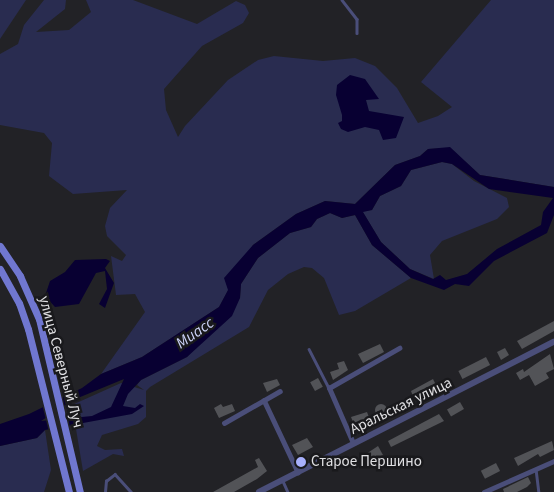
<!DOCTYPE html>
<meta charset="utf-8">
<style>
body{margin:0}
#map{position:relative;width:554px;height:492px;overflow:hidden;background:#222226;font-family:"Source Sans 3",sans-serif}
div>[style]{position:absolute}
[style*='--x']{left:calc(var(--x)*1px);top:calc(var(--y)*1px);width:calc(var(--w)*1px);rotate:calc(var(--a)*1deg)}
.green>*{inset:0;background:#292c50}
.water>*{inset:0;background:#080032}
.pier>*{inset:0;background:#222226}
.building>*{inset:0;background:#525357;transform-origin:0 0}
.round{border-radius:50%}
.service>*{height:2.5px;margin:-1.25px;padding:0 1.25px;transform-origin:1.25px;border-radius:1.25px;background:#4a4e79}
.minor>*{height:4.5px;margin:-2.25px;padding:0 2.25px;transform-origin:2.25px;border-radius:2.25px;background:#4a4e79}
.tertiary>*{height:5.5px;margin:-2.75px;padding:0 2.75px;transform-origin:2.75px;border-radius:2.75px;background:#4a4e79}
.primary>*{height:7px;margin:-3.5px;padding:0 3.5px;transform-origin:3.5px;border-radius:3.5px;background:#7077d0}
.dots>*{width:14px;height:14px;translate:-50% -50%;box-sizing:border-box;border:2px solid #19191c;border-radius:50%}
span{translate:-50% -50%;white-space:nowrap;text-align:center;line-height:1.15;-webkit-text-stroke:5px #19191c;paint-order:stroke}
.street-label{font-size:15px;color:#e0e0e3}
.poi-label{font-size:15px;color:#e0e0e3}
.left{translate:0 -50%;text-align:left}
.water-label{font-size:16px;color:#ccd2f7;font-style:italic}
</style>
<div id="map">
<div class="green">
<i style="clip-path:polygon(0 0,26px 0,0 39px)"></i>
<i style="clip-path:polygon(44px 0,66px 0,65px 9px,36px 32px,69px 30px,91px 12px,86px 0,133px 0,197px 24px,236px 1px,245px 5px,249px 13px,243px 23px,202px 46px,164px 89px,166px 110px,178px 137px,185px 126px,228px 80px,258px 60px,274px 56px,323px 61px,355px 58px,375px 66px,397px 88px,418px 123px,438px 116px,452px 107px,421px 82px,491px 0,554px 0,554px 187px,480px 175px,450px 148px,428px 149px,420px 156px,395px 165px,355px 204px,325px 201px,296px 214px,253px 245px,219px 307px,142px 357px,101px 374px,145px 312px,135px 294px,116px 295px,111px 256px,122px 261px,126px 255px,107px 236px,105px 226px,110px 208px,127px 190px,73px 194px,49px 176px,52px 143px,44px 133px,0 125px,0 54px,18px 44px,24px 25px)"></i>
<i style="clip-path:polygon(442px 162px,452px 164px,474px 181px,507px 198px,509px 207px,497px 219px,442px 241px,430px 255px,434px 279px,410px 269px,381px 242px,362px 211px,372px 210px,380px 196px,401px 186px,411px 170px)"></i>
<i style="clip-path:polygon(330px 213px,342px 218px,355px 215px,372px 245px,411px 278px,355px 311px,339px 315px,324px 278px,312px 268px,304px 267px,288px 274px,268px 290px,249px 327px,150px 387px,146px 391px,146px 417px,138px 424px,102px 435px,97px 446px,105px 450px,122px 449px,124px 456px,113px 454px,83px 471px,72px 405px,121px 383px,144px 390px,137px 385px,141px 380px,187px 357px,240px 298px,241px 284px,258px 258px,290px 233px,311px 227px,317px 219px)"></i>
<i style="clip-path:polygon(45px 430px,51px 470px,44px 492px,0 492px,0 446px,37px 438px)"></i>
</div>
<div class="water">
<i style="clip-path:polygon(350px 75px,365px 79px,379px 99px,366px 100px,369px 111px,404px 117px,396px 138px,383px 140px,379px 130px,365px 127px,348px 132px,341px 129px,338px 123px,342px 121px,342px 115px,336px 95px,337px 85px)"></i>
<i style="clip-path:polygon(evenodd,450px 147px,480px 175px,554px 187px,554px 215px,547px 233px,494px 261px,469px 286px,455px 284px,444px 290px,411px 278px,372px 245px,355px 215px,342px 218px,330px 213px,317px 219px,311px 227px,290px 233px,258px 258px,241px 284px,240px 298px,232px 316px,187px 357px,141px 380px,128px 394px,123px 406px,135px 408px,140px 404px,144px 406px,132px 414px,45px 430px,37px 438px,0 446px,0 424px,29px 414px,82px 388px,101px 374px,142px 357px,219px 307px,228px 290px,224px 278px,253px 245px,296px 214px,325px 201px,355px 204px,395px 165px,420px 156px,428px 149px,450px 147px,442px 162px,452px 164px,489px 189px,553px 198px,543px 212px,541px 225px,497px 249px,467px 274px,446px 280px,440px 275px,433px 279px,410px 269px,381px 242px,363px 212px,372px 210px,380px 196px,401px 186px,411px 170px,442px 162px,450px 147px,124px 379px,111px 407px,92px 416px,41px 421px,73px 400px,124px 379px)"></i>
<i style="clip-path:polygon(106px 259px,110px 261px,105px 268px,114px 283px,105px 308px,99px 304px,107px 289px,105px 271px,96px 273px,79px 304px,55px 307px,45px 296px,50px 281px,65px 272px,75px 260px)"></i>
</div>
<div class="pier">
<i style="clip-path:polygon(62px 394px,65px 408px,49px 418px,68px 416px,70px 429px,49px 432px,42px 404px)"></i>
</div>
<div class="building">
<i style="clip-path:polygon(554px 321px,554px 331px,522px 349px,517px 341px)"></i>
<i style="clip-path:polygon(380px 344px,384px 352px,363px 363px,358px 354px)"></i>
<i style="clip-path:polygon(505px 348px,509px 355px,501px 360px,497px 352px)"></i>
<i style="clip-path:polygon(550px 354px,554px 369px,546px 373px,549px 378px,535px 386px,529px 375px,520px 380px,516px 373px,523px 369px,524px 372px)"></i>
<i style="left:486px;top:357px;width:9px;height:31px;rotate:63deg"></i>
<i style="clip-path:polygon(344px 361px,348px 370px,333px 380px,330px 372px,339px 369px,337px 363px)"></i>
<i style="left:318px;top:378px;width:10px;height:9px;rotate:61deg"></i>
<i style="clip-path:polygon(277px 379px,280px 385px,267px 392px,263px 383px)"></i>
<i style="clip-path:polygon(433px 379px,438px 389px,414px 399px,411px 391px)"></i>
<i style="left:460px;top:402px;width:8px;height:15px;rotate:60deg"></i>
<i style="clip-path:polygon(221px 404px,223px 407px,232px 404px,235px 411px,219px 418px,214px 408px)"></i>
<i class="round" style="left:375px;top:404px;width:12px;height:12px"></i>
<i style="clip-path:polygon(367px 412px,370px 420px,355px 427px,351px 417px)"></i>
<i style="clip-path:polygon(439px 414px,444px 421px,391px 447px,388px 441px)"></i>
<i style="clip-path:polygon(307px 438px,313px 447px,298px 455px,292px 445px)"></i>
<i style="clip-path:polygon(552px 441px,554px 450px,540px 457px,538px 454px,518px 466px,514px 458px)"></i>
<i style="clip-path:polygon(378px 446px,383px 455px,367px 463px,363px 456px)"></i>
<i style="clip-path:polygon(259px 458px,267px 471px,257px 479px,234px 492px,213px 492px,258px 467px,255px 460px)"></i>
<i style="left:496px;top:463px;width:9px;height:17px;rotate:63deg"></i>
<i style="clip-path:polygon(528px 477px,531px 483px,527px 487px,517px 492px,504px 492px,503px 489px)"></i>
</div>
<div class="service">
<i style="--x:342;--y:0;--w:24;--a:52"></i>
<i style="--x:357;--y:19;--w:14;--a:90"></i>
<i style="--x:309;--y:349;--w:44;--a:62.9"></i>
<i style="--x:536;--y:469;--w:23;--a:83"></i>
<i style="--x:283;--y:481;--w:12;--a:66"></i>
<i style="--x:105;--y:492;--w:11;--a:-85"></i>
<i style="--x:106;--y:481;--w:11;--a:-38"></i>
<i style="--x:115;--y:474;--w:24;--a:48"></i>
</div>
<div class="minor">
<i style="--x:264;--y:400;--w:80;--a:64.7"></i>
<i style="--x:224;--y:423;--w:64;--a:-29.7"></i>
<i style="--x:353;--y:443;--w:60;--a:-113.6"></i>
<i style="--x:329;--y:388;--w:81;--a:-29.7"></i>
<i style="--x:484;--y:492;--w:77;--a:-23.9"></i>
</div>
<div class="tertiary">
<i style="--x:259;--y:492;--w:331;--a:-27"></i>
</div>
<div class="primary">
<i style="--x:0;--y:246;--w:36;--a:56"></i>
<i style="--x:20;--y:276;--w:47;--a:66.2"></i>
<i style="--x:39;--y:319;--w:178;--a:76.7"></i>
<i style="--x:0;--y:269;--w:39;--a:61"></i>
<i style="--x:19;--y:303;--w:28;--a:71"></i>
<i style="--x:28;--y:329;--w:168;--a:75.9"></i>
</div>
<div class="dots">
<i style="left:301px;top:462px;background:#a8b0fc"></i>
</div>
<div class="street-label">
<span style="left:61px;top:362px;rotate:75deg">улица Северный Луч</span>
<span style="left:401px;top:406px;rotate:-26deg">Аральская улица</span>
</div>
<div class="poi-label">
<span class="left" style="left:311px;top:462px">Старое Першино</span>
</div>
<div class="water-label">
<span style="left:195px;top:333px;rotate:-35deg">Миасс</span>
</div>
</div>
